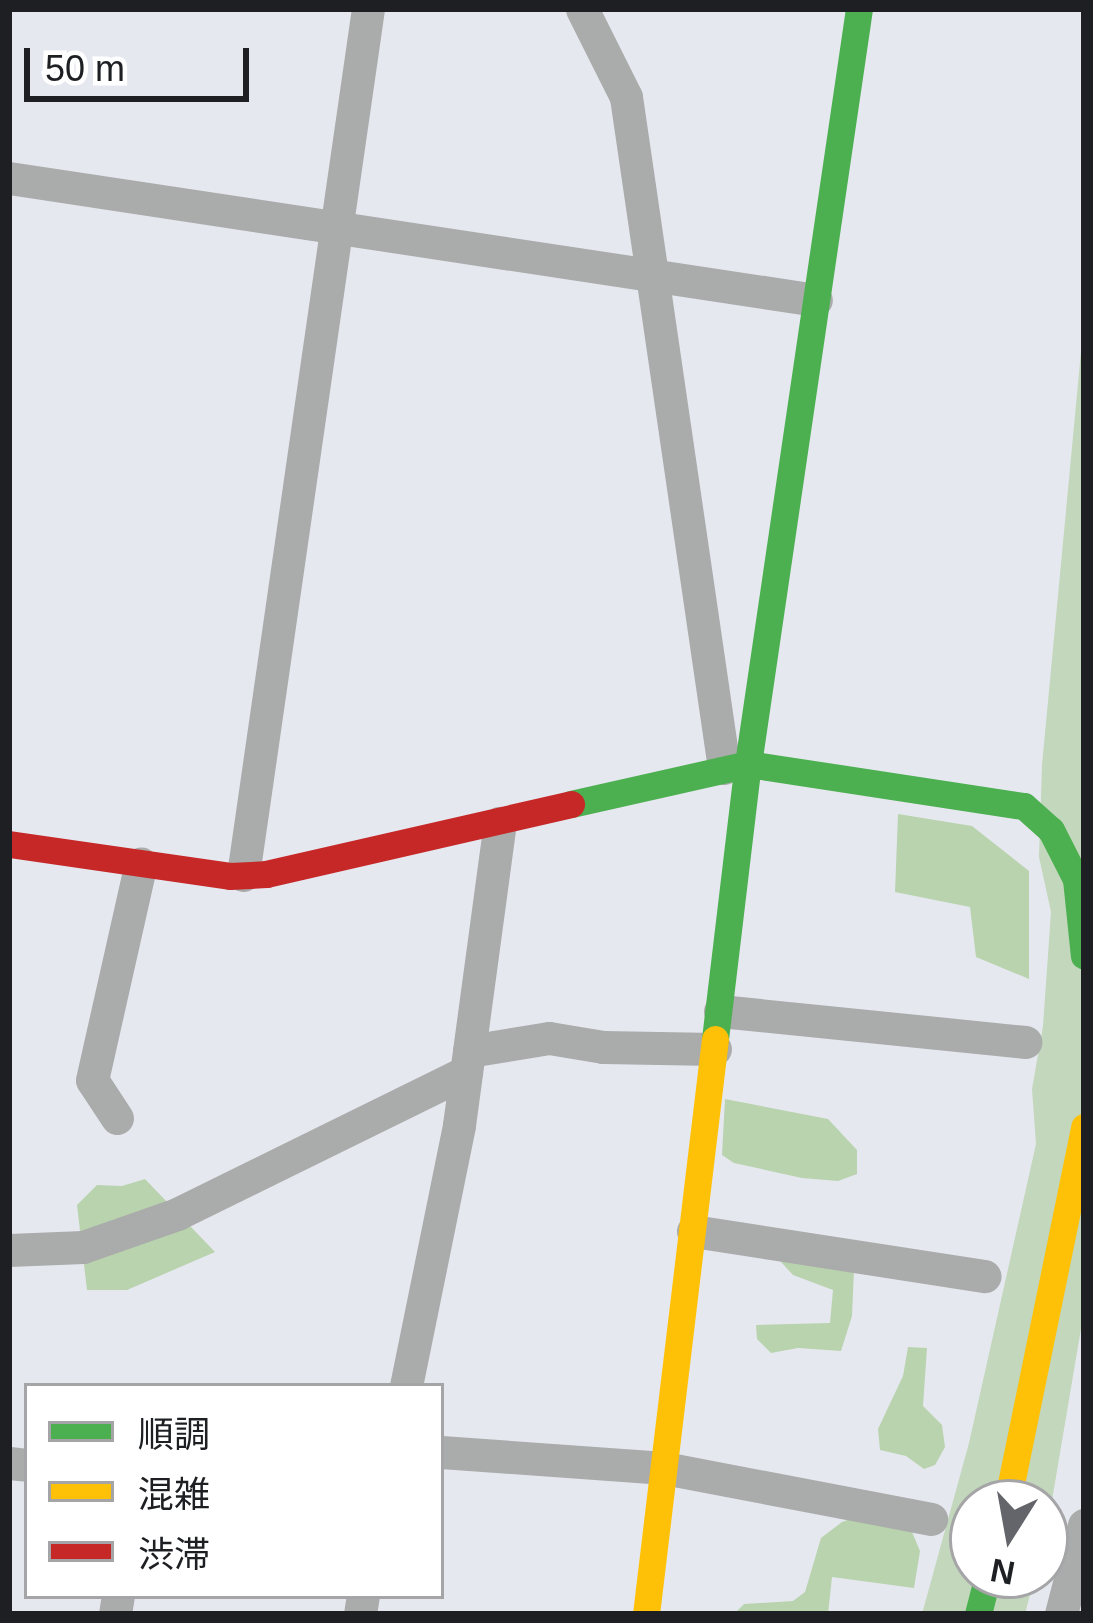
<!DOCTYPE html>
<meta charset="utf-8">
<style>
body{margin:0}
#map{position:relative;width:1093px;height:1623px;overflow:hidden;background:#e6e8ef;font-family:Arial,"Noto Sans JP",sans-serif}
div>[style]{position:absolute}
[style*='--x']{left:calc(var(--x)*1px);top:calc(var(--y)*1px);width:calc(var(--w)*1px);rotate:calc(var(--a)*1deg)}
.green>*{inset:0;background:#c2d7bb}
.forest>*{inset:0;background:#b9d3ae}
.street>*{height:33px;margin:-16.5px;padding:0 16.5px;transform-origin:16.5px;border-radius:16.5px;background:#aaabab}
.fast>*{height:27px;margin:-13.5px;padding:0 13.5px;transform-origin:13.5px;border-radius:13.5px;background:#4caf50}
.slow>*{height:27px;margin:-13.5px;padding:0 13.5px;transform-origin:13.5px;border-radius:13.5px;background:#ffc107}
.jam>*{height:27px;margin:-13.5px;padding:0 13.5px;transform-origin:13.5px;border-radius:13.5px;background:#c62828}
span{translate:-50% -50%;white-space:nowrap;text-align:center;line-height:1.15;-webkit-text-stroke:9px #fff;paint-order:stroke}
.frame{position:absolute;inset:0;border:12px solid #1d1f23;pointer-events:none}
.legend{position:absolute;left:24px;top:1383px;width:420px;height:216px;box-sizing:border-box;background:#fff;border:3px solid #a5a5a7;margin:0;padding:15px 21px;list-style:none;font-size:36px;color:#1d1f23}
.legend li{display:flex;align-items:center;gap:24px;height:60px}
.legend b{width:60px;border:3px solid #a5a5a7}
.north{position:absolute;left:949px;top:1479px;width:120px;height:120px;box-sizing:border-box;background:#fff;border:3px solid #a5a5a7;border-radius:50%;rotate:191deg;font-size:33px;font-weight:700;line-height:48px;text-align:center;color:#1d1f23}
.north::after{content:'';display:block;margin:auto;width:42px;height:54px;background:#63656a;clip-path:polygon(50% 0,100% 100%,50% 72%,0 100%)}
.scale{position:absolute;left:24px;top:48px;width:225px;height:54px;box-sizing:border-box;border:6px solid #1d1f23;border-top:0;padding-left:15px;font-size:36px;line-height:42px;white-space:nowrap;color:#1d1f23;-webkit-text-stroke:9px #fff;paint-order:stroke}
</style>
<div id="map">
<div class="green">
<i style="clip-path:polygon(1084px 320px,1084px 1311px,1049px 1518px,1045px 1503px,973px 1503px,973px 1575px,1035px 1575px,1025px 1614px,922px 1614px,969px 1443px,1036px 1144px,1032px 1089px,1043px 1026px,1051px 912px,1039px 857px,1042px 765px)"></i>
</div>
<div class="forest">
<i style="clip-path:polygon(898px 814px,972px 826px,1029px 871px,1029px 979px,976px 957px,970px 907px,895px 892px)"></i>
<i style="clip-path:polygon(725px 1099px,828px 1119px,857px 1150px,857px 1174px,838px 1181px,802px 1178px,734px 1163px,722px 1155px)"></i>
<i style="clip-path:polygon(145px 1179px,215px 1252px,127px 1290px,87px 1290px,77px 1205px,97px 1185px,122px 1186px)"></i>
<i style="clip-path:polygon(794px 1254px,854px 1270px,852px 1316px,841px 1351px,798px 1348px,771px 1353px,757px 1339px,756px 1325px,830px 1323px,833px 1290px,793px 1275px,781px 1262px)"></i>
<i style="clip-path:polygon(908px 1347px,927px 1348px,923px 1406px,942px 1425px,945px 1447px,935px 1465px,924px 1469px,906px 1456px,880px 1450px,878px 1429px,903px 1376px)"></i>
<i style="clip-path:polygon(878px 1509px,912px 1532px,920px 1551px,914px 1588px,832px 1577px,828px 1614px,736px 1612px,744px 1604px,793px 1601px,805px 1592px,821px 1538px,842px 1522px)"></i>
</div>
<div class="street">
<i style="--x:582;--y:9;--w:98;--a:63.4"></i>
<i style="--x:626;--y:97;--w:678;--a:81.69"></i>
<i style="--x:9;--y:178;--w:816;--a:8.6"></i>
<i style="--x:243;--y:875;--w:875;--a:-81.79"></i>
<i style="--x:720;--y:1011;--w:307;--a:5.8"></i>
<i style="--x:469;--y:1051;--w:81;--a:-9.2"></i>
<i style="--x:549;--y:1038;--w:55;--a:9.5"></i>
<i style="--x:603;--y:1047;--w:112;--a:1"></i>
<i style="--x:117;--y:1118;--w:45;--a:-123.3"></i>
<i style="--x:92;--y:1080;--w:222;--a:-77.3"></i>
<i style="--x:693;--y:1231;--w:295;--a:8.8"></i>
<i style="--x:9;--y:1250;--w:74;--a:-2.3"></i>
<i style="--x:83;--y:1247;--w:100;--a:-19.3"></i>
<i style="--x:177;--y:1214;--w:322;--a:-26.2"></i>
<i style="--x:406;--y:1386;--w:266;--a:-78.5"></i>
<i style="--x:459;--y:1125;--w:305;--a:-82.3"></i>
<i style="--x:441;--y:1452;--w:224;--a:4.1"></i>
<i style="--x:664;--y:1468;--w:272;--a:10.8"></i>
<i style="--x:9;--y:1463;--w:18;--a:6"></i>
<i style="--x:115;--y:1614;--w:18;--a:-81"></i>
<i style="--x:360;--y:1614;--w:18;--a:-81"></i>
<i style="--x:1061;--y:1614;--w:92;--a:-75.5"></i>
</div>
<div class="fast">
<i style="--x:571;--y:804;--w:181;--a:-12.7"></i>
<i style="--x:748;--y:764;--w:279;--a:8.7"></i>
<i style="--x:1024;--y:806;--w:36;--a:42"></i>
<i style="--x:1051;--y:830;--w:55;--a:63"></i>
<i style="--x:1076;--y:879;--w:77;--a:84.1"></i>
<i style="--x:715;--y:1039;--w:277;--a:-83.2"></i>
<i style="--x:748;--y:764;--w:763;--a:-81.64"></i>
<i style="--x:978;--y:1614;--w:40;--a:-75.6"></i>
</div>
<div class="slow">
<i style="--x:1007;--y:1503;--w:384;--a:-78.4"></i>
<i style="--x:646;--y:1614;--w:579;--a:-83.16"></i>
</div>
<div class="jam">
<i style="--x:9;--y:844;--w:223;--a:8.2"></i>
<i style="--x:230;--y:876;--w:36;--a:-3"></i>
<i style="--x:266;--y:874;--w:313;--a:-12.9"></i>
</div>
<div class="frame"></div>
<ul class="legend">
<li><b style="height:15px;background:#4caf50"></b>順調</li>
<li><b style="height:15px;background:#ffc107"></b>混雑</li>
<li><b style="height:15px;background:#c62828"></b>渋滞</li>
</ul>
<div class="north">N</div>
<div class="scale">50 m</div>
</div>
